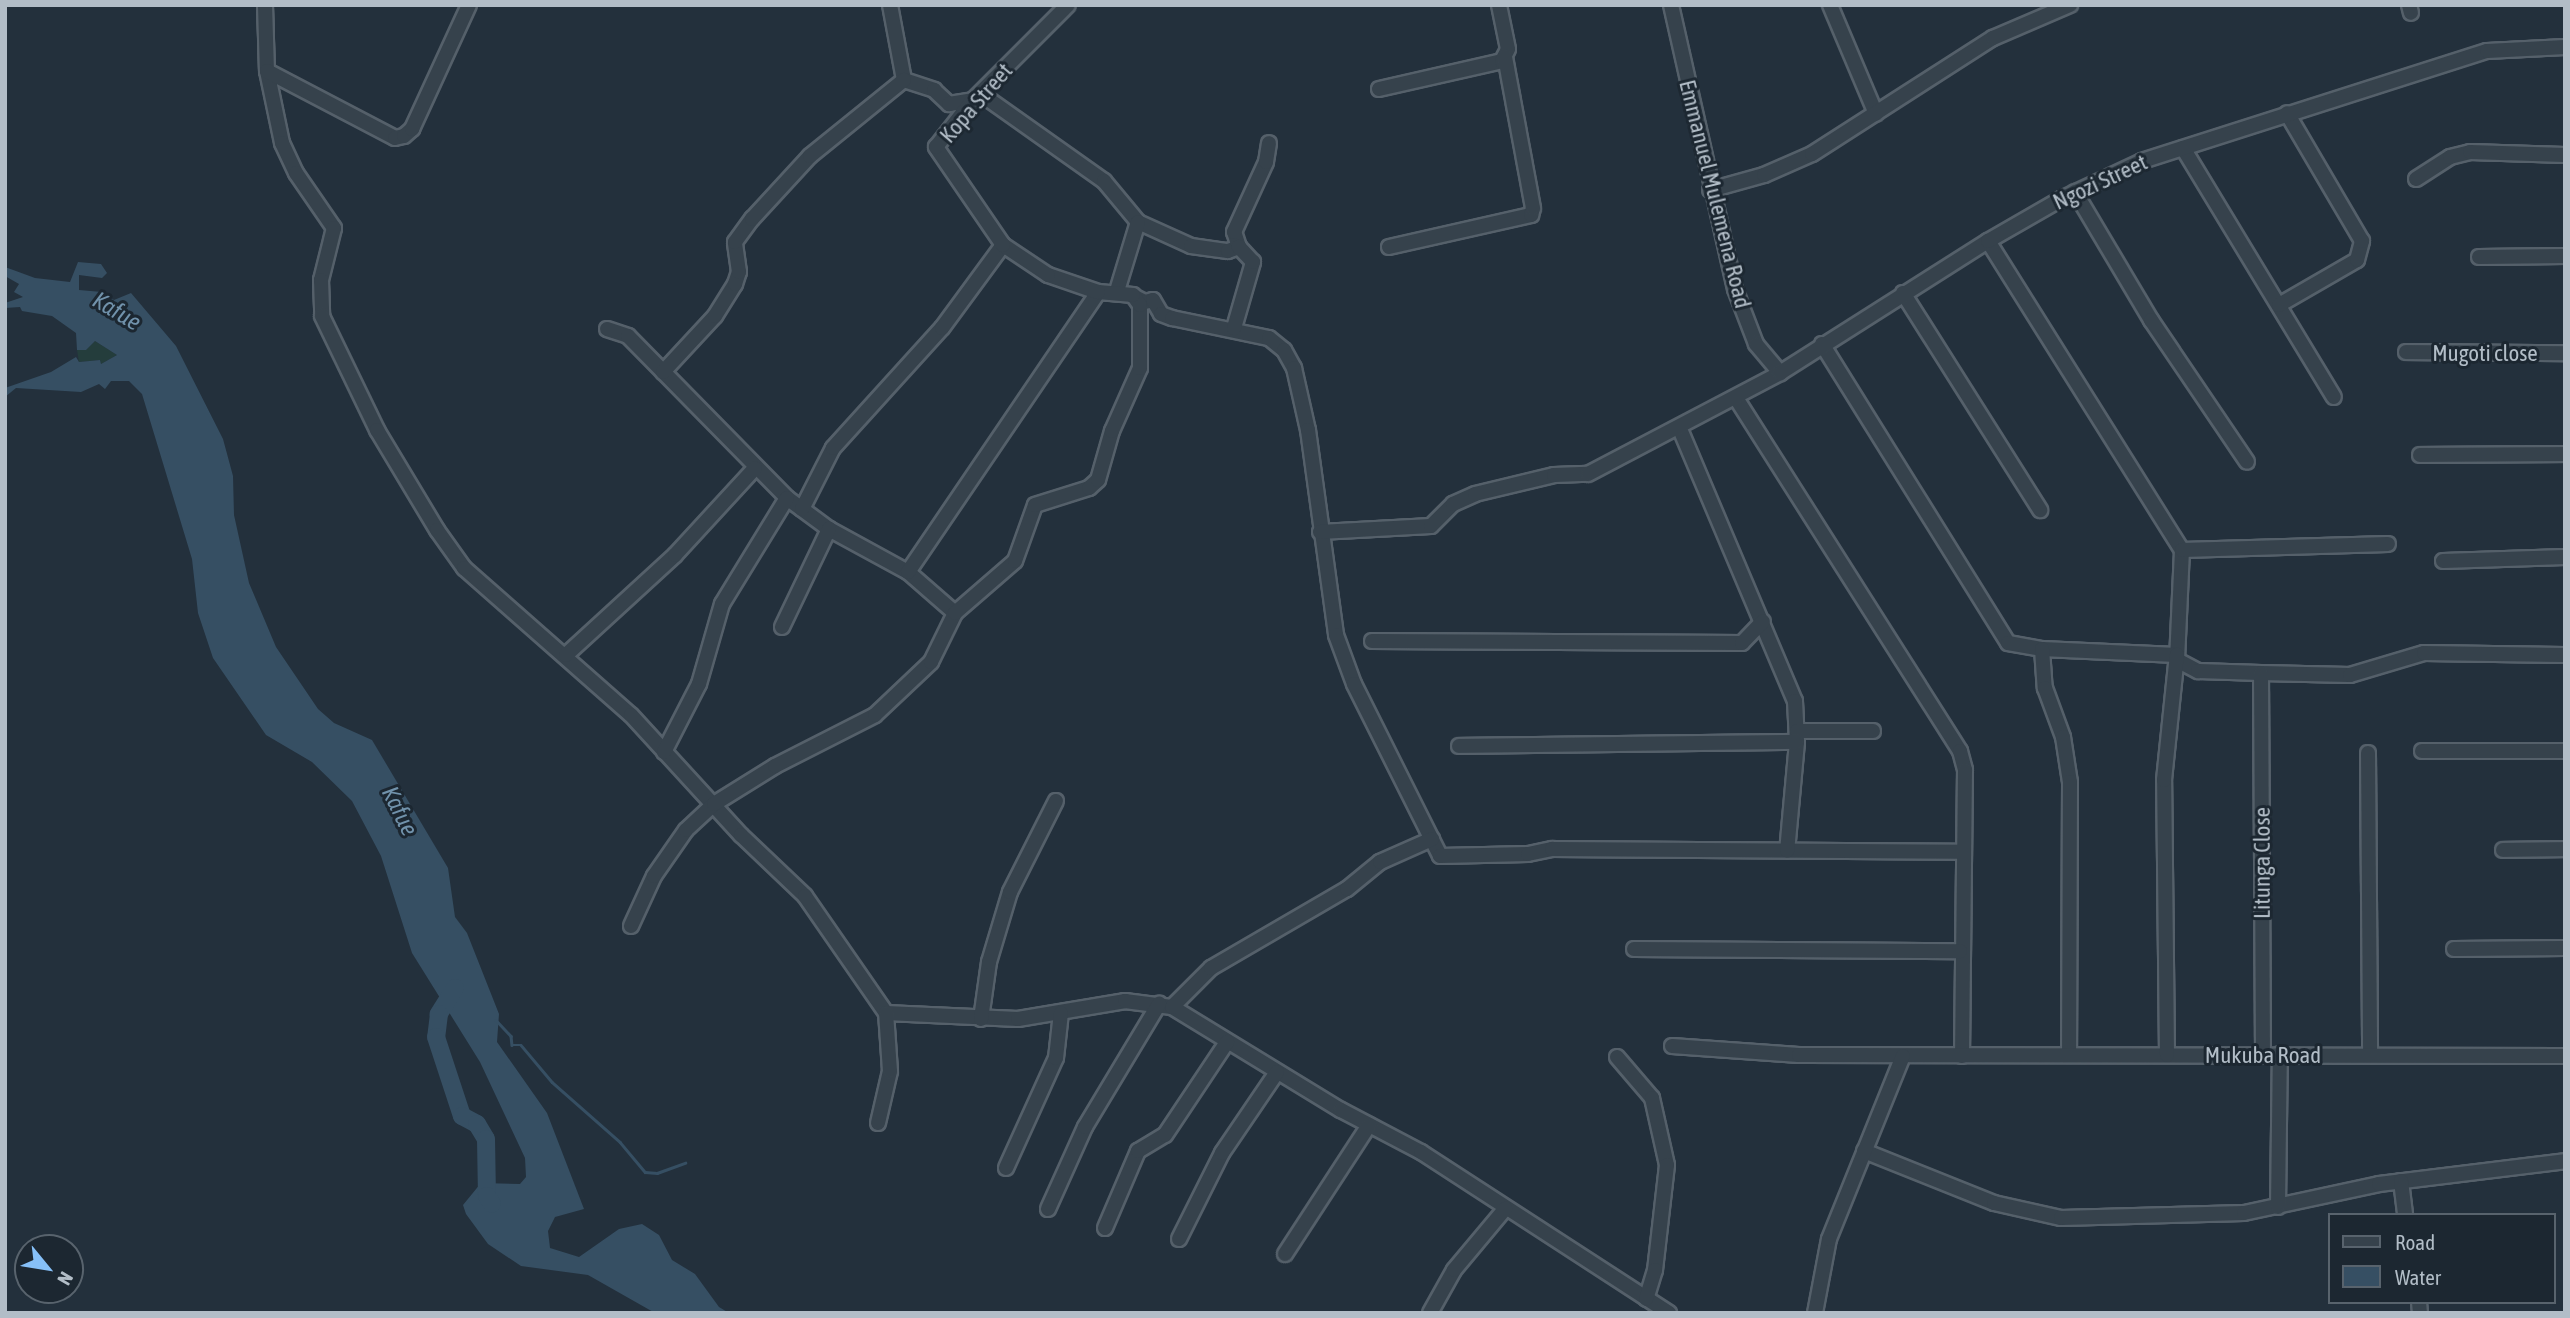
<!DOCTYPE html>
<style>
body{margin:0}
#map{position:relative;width:2570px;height:1318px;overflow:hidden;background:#23303c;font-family:"Asap Condensed",sans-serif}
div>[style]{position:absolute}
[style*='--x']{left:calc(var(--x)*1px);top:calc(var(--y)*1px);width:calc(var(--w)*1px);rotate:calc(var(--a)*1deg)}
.green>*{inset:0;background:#243d3c}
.water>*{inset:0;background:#364f63}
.stream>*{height:2.5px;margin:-1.25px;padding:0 1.25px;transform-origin:1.25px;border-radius:1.25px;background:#364f63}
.river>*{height:18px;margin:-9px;padding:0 9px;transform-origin:9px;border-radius:9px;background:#364f63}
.roads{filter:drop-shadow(2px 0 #55606a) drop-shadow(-2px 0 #55606a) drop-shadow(0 2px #55606a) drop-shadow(0 -2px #55606a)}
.minor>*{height:14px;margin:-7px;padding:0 7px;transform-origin:7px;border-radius:7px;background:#36424c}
span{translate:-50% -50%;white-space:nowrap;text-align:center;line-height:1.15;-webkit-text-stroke:6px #1c2731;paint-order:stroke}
.street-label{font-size:23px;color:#b2bdc7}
.water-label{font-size:24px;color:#7192ab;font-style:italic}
.frame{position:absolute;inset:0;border:7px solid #b2bdc7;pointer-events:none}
.legend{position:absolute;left:2328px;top:1213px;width:228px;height:91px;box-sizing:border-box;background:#1c2731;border:2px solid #58636d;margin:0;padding:9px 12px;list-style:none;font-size:21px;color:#b2bdc7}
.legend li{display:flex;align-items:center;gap:14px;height:35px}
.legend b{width:35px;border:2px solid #58636d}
.north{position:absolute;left:14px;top:1234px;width:70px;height:70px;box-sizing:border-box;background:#1c2731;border:2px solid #58636d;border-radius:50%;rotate:120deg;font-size:19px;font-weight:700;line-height:28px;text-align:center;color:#b2bdc7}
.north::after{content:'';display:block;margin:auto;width:24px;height:32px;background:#86c0f8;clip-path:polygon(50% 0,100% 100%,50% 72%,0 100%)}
</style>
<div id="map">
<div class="green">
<i style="clip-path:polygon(95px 341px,117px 355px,101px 364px,100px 360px,79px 362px,77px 350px,86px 350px)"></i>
</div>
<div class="water">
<i style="clip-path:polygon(78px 262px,101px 264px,107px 273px,102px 278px,79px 275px,79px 290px,102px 292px,114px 300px,131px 293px,176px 346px,223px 439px,233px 476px,234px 515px,249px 583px,276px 647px,318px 709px,334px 723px,372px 740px,448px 868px,455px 917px,467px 933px,499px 1014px,497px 1042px,547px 1113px,584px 1209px,555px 1217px,548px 1231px,550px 1248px,579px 1257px,619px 1229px,642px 1224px,659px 1235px,672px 1260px,695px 1274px,719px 1307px,729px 1313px,655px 1313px,588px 1275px,521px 1266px,488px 1244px,466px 1214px,463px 1205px,481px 1183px,520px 1184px,526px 1177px,525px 1158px,480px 1062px,412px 953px,381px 856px,352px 801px,312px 762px,266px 735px,213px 658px,198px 613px,192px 559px,142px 394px,129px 381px,111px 381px,105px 389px,99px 384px,81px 392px,16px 388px,5px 397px,5px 388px,51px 372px,76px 357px,79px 362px,100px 360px,101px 364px,117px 355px,95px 341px,86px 350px,77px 350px,76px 333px,52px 316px,22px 311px,20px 307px,5px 308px,5px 303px,23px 297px,14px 292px,19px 284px,5px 276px,5px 267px,35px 278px,70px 282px)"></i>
</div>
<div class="stream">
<i style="--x:496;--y:1020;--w:22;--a:47"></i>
<i style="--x:511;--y:1036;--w:9;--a:84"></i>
<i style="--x:512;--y:1045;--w:9;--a:0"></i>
<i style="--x:521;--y:1045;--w:48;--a:50"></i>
<i style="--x:552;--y:1082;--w:91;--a:41.4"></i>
<i style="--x:620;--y:1142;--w:39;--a:50"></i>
<i style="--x:645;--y:1172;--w:12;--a:5"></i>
<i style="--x:657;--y:1173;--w:30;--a:-20"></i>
</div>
<div class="river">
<i style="--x:455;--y:988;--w:31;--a:122"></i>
<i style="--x:439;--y:1014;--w:23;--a:97"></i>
<i style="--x:436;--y:1037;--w:83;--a:71.8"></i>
<i style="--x:462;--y:1116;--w:17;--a:28"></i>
<i style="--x:477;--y:1124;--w:17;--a:59"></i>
<i style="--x:486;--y:1139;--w:57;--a:89"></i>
<i style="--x:487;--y:1196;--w:9;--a:58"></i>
</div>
<div class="roads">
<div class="minor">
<i style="--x:265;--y:5;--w:66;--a:88.3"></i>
<i style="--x:267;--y:71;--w:74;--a:78.2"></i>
<i style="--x:282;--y:143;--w:33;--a:65"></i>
<i style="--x:296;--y:173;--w:67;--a:55.4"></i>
<i style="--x:334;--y:228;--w:54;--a:104"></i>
<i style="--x:321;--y:280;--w:36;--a:88"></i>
<i style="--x:322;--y:316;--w:127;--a:64.2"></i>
<i style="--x:377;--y:430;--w:117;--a:59"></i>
<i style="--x:437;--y:530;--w:47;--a:54.6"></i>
<i style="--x:464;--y:568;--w:222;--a:41.4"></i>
<i style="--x:631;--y:715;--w:163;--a:47.5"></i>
<i style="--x:741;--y:835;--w:88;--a:43.6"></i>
<i style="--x:805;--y:896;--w:142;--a:55.3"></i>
<i style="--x:886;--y:1013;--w:132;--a:2.6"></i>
<i style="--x:1018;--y:1019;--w:109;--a:-9.5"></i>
<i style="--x:1125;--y:1001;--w:47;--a:7.3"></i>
<i style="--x:1172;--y:1007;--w:198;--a:31.4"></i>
<i style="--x:1341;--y:1110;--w:90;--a:27.7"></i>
<i style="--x:1421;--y:1152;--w:296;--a:33"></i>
<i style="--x:890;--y:5;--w:76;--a:79.4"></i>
<i style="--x:1671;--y:5;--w:291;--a:77.3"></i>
<i style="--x:1735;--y:289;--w:59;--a:69.1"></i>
<i style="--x:1756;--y:344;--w:38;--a:50"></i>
<i style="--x:1830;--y:5;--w:118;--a:67.1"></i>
<i style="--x:2409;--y:5;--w:8;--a:76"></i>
<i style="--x:267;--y:71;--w:144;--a:27.6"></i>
<i style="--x:395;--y:138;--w:9;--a:-13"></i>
<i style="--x:404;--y:136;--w:11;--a:-41"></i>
<i style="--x:412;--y:129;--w:136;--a:-65.3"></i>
<i style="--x:904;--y:80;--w:32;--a:18"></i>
<i style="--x:934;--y:90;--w:21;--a:43"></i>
<i style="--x:949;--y:104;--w:24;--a:-9"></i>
<i style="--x:1379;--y:89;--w:126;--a:-12.8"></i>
<i style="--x:1502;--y:61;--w:13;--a:-63"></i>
<i style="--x:1508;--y:49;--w:45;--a:-101.6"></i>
<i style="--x:981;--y:94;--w:151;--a:35.3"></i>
<i style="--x:1104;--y:181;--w:53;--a:50.3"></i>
<i style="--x:1138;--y:222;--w:58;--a:24.4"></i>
<i style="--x:1191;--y:246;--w:37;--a:8"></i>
<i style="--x:1228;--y:251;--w:12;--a:-20"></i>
<i style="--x:1239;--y:247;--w:16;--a:-108"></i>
<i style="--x:1234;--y:232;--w:77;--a:-65.4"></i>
<i style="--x:1266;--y:162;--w:19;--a:-81"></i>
<i style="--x:2183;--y:148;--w:291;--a:58.8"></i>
<i style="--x:2416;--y:179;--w:40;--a:-32.9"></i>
<i style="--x:2450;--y:157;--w:21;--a:-14"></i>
<i style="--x:2470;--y:152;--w:95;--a:1.8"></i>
<i style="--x:1710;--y:190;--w:56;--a:-15.5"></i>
<i style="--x:1764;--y:175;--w:52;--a:-23.6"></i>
<i style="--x:1812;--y:154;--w:215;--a:-32.7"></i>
<i style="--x:1993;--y:38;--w:84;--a:-23.2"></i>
<i style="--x:2075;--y:192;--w:149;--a:59.3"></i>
<i style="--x:2151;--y:320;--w:171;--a:55.9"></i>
<i style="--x:1988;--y:241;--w:365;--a:57.9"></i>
<i style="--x:2182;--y:550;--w:110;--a:92.6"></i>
<i style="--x:1389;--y:247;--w:146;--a:-12.7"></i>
<i style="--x:1531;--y:215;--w:7;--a:-74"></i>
<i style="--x:1533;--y:208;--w:154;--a:-100.5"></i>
<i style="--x:2479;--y:257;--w:86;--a:-0.7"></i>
<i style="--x:1117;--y:291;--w:72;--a:-73.1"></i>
<i style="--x:1903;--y:293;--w:257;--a:57.7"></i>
<i style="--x:1133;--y:296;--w:13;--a:27"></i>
<i style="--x:1145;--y:302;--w:8;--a:-14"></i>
<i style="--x:1153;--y:300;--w:16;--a:60"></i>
<i style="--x:1161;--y:314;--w:12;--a:20"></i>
<i style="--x:1172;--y:318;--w:99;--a:11.7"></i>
<i style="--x:1269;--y:338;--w:19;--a:39"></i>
<i style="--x:1284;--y:350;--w:21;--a:61"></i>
<i style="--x:1294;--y:368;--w:64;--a:77.3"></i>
<i style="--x:1308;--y:430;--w:207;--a:82.2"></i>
<i style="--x:1336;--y:635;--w:52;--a:69.8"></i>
<i style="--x:1354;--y:684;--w:192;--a:63.4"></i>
<i style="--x:1440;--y:856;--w:88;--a:-1.3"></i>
<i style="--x:1528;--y:854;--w:25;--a:-12"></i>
<i style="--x:1552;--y:849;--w:410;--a:0.4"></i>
<i style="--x:2279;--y:305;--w:90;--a:-30"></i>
<i style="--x:2357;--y:260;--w:20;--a:-75"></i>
<i style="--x:2362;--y:241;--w:148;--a:-120.4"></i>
<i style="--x:1234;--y:328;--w:69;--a:-73.9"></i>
<i style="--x:1253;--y:262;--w:21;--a:-133"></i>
<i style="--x:607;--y:329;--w:22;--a:18"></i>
<i style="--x:628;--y:336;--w:227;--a:45.5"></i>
<i style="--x:787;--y:498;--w:52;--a:36.4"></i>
<i style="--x:829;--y:529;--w:90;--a:28.6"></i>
<i style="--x:908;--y:572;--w:62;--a:41.1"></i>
<i style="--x:1822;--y:344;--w:352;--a:58.1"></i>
<i style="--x:2008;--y:643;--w:35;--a:10"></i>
<i style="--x:2042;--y:649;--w:135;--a:2.5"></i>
<i style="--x:2177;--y:655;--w:5;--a:90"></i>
<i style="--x:2177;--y:660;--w:24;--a:28"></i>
<i style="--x:2198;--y:671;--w:63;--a:1.8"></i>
<i style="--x:2261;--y:673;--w:89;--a:1.3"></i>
<i style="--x:2350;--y:675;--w:77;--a:-16.6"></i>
<i style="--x:2424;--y:653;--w:141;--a:0.8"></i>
<i style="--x:2406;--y:352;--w:159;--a:0.4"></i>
<i style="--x:663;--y:372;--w:76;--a:-47.1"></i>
<i style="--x:715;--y:316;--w:38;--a:-58"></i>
<i style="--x:735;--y:284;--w:13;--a:-72"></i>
<i style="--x:739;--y:272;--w:30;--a:-98"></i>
<i style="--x:735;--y:242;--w:29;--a:-54"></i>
<i style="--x:752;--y:219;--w:86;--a:-47.4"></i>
<i style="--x:810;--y:156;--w:121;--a:-39"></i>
<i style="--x:1736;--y:398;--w:418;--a:57.6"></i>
<i style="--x:1960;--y:751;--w:20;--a:75"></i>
<i style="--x:1965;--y:770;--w:286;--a:90.6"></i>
<i style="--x:1680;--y:429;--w:295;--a:67.1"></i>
<i style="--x:1795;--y:701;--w:41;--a:87.2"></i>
<i style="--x:1797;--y:742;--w:109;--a:95.2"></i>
<i style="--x:2420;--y:455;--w:145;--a:-0.4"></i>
<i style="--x:802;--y:509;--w:68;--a:-63.1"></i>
<i style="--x:833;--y:448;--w:162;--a:-47.8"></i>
<i style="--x:942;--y:328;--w:103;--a:-53.7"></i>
<i style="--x:1320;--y:532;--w:111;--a:-3.1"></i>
<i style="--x:1431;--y:526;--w:31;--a:-45"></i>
<i style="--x:1453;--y:504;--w:24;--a:-24"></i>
<i style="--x:1475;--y:494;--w:81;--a:-13.5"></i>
<i style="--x:1554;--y:475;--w:34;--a:-2"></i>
<i style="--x:1588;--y:474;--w:217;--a:-27.7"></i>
<i style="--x:1780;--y:373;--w:246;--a:-32.4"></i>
<i style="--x:1988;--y:241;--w:84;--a:-29.9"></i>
<i style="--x:2061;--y:199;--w:89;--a:-25.1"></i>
<i style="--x:2142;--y:161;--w:362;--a:-17.7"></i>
<i style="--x:2487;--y:51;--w:78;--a:-2.9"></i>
<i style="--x:2182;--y:550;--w:206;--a:-1.7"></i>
<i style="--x:2443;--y:561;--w:122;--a:-1.9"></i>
<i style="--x:908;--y:572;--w:338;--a:-55.8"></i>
<i style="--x:782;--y:627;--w:109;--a:-64.4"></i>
<i style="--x:1372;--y:641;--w:370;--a:0.3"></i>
<i style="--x:1742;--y:643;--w:30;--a:-46"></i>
<i style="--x:2042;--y:649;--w:39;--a:86"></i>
<i style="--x:2045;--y:688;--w:52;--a:69.8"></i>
<i style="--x:2063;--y:737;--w:46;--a:81.2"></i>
<i style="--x:2070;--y:782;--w:273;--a:90.2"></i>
<i style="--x:566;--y:655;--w:148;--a:-42.5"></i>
<i style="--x:675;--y:555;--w:118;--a:-47.4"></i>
<i style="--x:2261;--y:673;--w:380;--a:89.7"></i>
<i style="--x:1797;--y:731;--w:76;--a:0"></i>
<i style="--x:1459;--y:746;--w:338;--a:-0.7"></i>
<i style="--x:2422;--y:751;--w:143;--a:0"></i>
<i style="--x:664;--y:752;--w:76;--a:-62.8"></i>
<i style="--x:699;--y:684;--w:83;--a:-74"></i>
<i style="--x:722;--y:604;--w:124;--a:-58.5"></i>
<i style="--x:2368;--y:753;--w:302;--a:89.6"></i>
<i style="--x:2503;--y:850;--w:62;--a:-0.9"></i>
<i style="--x:631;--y:926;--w:55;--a:-65.3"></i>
<i style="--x:654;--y:876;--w:56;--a:-55.2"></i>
<i style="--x:686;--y:830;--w:38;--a:-43"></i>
<i style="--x:714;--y:804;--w:72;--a:-31.9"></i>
<i style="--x:775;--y:766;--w:112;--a:-27"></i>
<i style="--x:875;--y:715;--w:77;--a:-43.4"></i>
<i style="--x:931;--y:662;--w:55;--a:-63.9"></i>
<i style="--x:955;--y:613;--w:79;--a:-40.9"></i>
<i style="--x:1015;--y:561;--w:59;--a:-70.3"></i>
<i style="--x:1035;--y:505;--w:57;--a:-17.5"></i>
<i style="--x:1089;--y:488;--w:12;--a:-42"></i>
<i style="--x:1098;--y:480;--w:51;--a:-74.1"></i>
<i style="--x:1112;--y:431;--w:69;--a:-66"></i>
<i style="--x:1140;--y:368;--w:63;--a:-90"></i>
<i style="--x:1140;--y:305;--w:12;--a:-125"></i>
<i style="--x:1133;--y:295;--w:35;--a:-175"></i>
<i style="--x:1098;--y:292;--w:53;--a:-161.2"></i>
<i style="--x:1048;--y:275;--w:54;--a:-146.3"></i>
<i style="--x:1003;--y:245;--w:119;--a:-124.4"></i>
<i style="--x:936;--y:147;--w:60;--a:-51.8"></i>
<i style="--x:973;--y:100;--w:134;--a:-45"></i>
<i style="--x:1634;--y:949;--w:326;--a:0.4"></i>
<i style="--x:2454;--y:949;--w:111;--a:-0.5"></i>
<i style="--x:1172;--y:1007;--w:55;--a:-45"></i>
<i style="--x:1211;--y:968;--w:157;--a:-30.2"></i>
<i style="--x:1347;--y:889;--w:43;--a:-39.3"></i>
<i style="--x:1380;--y:862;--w:57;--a:-23.9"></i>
<i style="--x:981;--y:1019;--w:58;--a:-82"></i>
<i style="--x:989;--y:962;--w:73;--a:-73.3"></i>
<i style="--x:1010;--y:892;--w:102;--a:-63.2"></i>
<i style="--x:1672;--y:1046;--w:127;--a:4.1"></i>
<i style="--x:1799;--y:1055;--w:766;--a:0.07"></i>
<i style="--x:2167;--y:1055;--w:275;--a:-90.6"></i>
<i style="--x:2164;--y:780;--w:126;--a:-84.1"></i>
<i style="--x:1617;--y:1057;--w:54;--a:49.5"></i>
<i style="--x:1652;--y:1098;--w:69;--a:77.4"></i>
<i style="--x:1667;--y:1165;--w:106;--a:96.5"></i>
<i style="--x:1655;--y:1270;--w:30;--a:107"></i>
<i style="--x:878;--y:1123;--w:53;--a:-77"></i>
<i style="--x:890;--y:1071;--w:58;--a:-93.9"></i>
<i style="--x:1864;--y:1151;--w:140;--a:21.8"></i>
<i style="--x:1994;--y:1203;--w:69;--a:12.6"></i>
<i style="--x:2061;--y:1218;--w:183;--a:-1.6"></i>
<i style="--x:2244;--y:1213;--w:138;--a:-12.1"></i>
<i style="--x:2379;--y:1184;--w:187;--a:-7"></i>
<i style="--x:1006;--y:1168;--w:121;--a:-65.6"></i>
<i style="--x:1056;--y:1058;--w:45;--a:-83.7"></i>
<i style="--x:2401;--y:1181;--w:34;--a:83"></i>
<i style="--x:2278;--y:1207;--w:153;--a:-89.3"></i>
<i style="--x:1048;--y:1209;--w:90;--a:-65.7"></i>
<i style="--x:1085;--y:1127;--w:144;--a:-59"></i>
<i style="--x:1105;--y:1228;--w:84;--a:-66.8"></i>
<i style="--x:1138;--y:1151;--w:31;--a:-31"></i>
<i style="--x:1165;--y:1135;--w:112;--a:-56.3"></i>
<i style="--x:1179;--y:1239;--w:96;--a:-63.4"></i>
<i style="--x:1222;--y:1153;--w:98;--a:-55.8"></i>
<i style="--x:1285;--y:1254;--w:154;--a:-56.9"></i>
<i style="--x:2419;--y:1302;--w:11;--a:85"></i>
<i style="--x:1430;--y:1313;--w:49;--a:-60.8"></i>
<i style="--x:1454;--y:1270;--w:80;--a:-50.1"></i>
<i style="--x:1815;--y:1313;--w:75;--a:-79.3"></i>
<i style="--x:1829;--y:1239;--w:197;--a:-68"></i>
</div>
</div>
<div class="street-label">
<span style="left:976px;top:103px;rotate:-49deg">Kopa Street</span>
<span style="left:2100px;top:182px;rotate:-25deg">Ngozi Street</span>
<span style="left:1715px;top:194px;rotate:76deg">Emmanuel Mulemena Road</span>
<span style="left:2485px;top:353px">Mugoti close</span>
<span style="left:2262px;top:863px;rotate:-90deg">Litunga Close</span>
<span style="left:2263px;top:1055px">Mukuba Road</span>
</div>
<div class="water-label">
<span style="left:117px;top:311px;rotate:31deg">Kafue</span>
<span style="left:400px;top:811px;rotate:64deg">Kafue</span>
</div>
<div class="frame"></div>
<ul class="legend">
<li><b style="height:9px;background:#36424c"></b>Road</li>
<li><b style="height:19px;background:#364f63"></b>Water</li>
</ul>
<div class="north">N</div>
</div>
